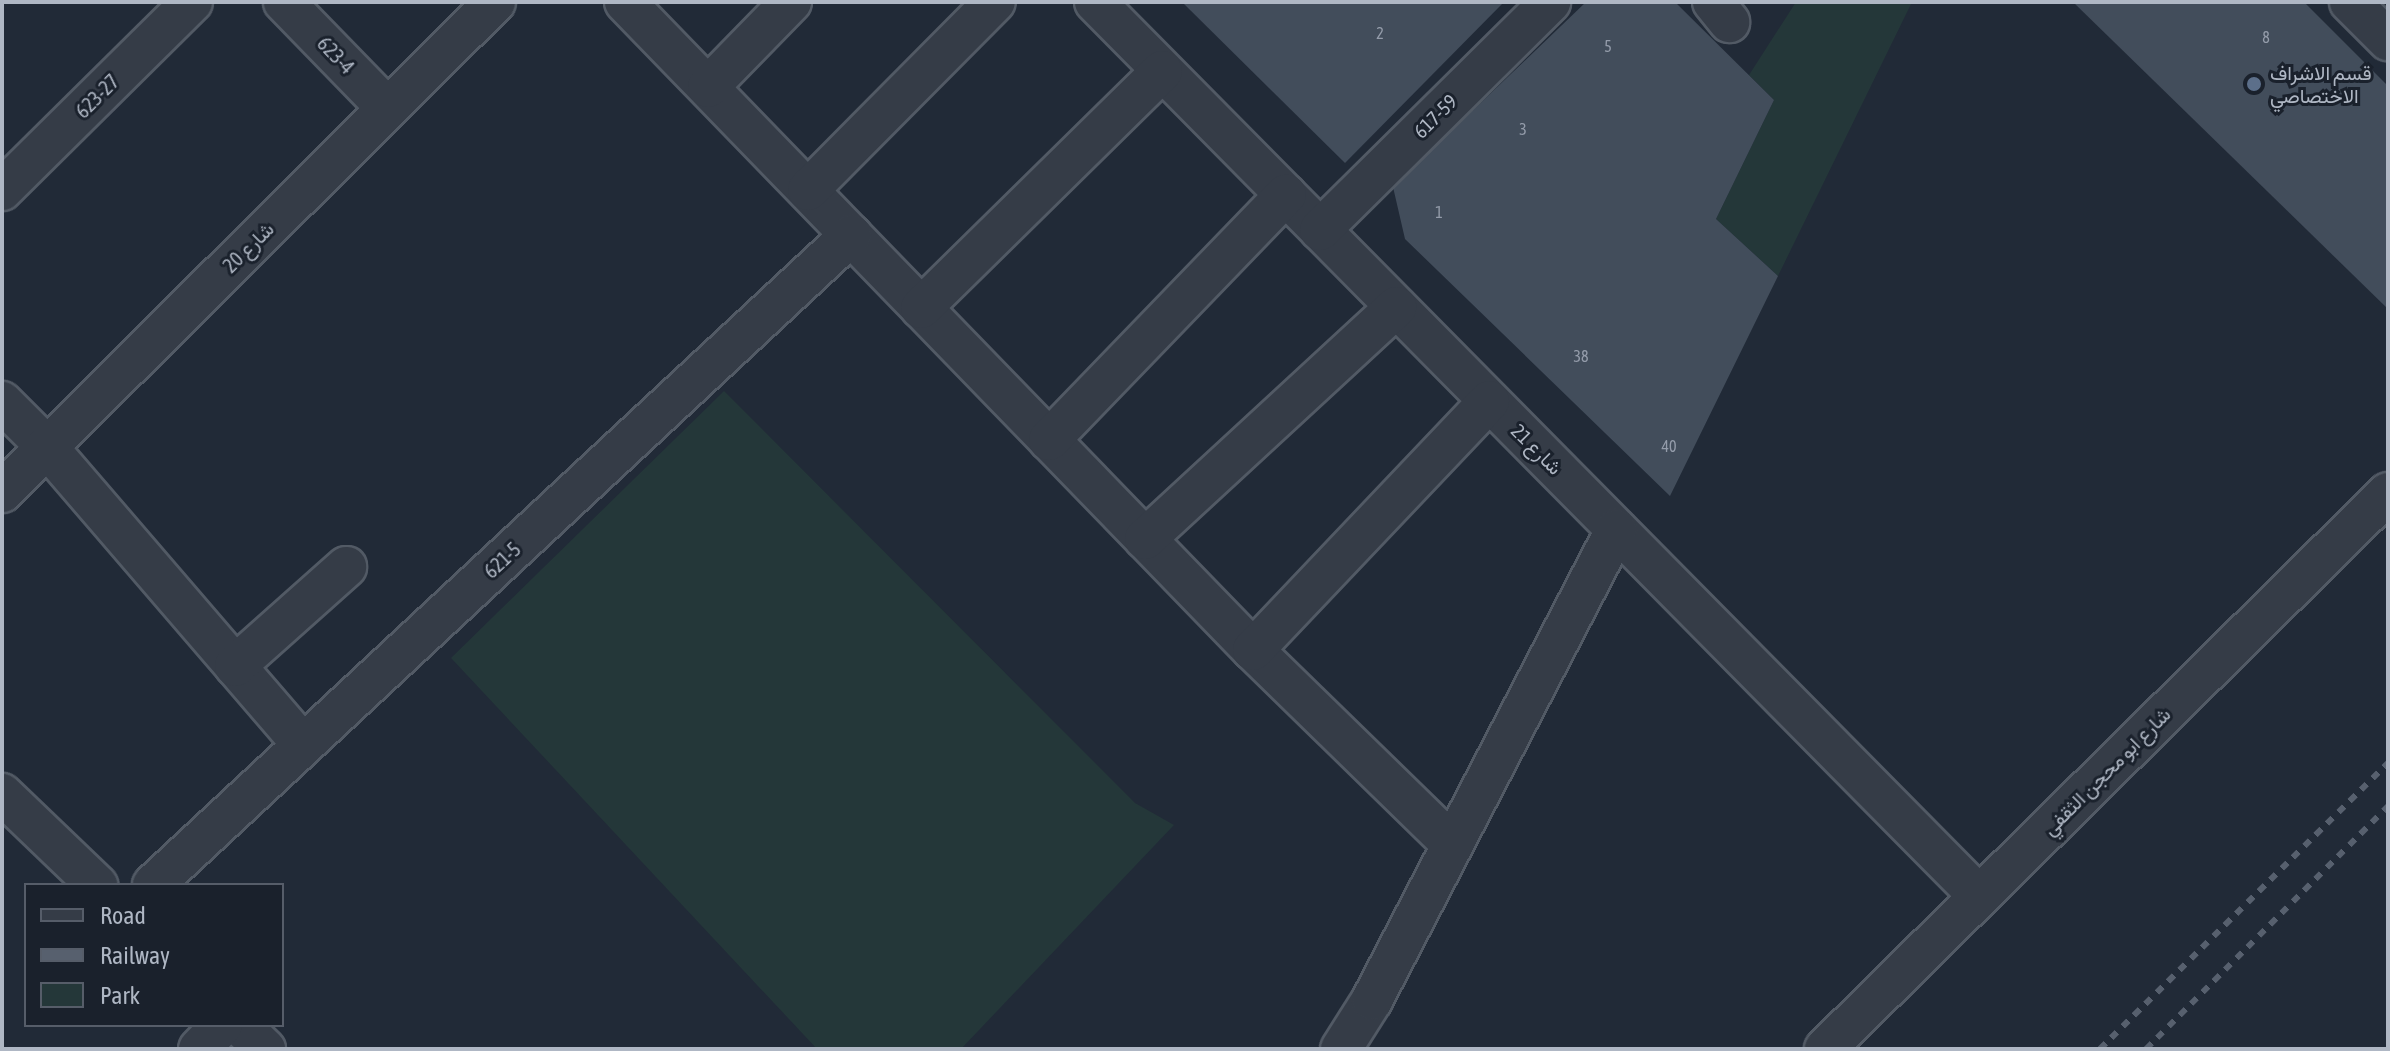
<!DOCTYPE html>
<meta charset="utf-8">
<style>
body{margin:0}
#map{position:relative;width:2390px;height:1051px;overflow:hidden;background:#212a37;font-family:"Asap Condensed",Vazirmatn,sans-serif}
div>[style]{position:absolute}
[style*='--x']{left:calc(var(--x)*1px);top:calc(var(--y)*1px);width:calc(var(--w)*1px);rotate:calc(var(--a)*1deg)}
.green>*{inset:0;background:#243739}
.building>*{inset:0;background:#424d5b}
.roads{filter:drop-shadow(2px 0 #525a65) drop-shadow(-2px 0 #525a65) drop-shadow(0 2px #525a65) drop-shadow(0 -2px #525a65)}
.minor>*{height:40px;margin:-20px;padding:0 20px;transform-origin:20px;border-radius:20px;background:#353c47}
.rail>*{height:6px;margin-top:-3px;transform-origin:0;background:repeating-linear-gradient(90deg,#57606e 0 8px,transparent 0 16px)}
.dots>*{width:22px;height:22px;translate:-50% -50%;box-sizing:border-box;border:4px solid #1a212c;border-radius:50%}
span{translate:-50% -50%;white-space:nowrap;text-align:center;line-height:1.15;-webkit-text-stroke:6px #1a212c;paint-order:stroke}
.number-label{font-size:16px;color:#949caa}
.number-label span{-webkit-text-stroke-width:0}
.street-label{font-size:20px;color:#afb7c4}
.poi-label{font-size:20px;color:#afb7c4}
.left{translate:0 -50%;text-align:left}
.frame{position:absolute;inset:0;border:4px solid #afb7c4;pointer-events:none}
.legend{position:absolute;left:24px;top:883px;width:260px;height:144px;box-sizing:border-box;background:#1a212c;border:2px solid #565d69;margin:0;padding:10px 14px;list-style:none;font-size:24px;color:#afb7c4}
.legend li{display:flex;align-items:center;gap:16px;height:40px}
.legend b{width:40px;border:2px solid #565d69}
</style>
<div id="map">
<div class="green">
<i style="clip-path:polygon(1796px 2px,1912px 2px,1778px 276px,1716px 219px,1774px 100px,1749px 75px)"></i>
<i style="clip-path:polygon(724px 391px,1135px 803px,1174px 825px,961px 1049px,817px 1049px,451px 658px)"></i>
</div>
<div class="building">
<i style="clip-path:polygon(1182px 2px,1504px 2px,1345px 163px)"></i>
<i style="clip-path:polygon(1586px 2px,1675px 2px,1774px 100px,1716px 219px,1778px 276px,1670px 496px,1405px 239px,1393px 187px)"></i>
<i style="clip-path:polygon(2073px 2px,2304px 2px,2388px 86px,2388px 309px)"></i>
</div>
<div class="roads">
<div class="minor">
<i style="--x:284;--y:2;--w:148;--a:45.8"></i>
<i style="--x:625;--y:2;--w:902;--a:45.9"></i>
<i style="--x:1253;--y:650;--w:278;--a:44.3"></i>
<i style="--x:1095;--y:2;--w:1257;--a:45.32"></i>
<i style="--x:1713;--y:2;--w:26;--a:51"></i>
<i style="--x:2350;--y:2;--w:54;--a:45"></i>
<i style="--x:708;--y:87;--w:119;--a:-45.7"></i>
<i style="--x:2;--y:190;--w:267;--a:-44.7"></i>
<i style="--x:808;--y:190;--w:265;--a:-45.2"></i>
<i style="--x:1320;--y:230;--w:324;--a:-44.7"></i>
<i style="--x:921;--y:308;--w:338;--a:-44.5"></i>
<i style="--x:2;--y:402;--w:64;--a:45"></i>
<i style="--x:47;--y:447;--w:393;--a:49.3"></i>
<i style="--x:1049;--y:440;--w:341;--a:-46"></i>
<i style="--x:2;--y:492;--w:695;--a:-44.83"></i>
<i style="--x:1145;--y:539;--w:342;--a:-42.7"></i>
<i style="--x:1253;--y:650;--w:343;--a:-46.5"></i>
<i style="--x:235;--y:666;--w:149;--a:-41.7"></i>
<i style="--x:2;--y:794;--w:132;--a:43.8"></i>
<i style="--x:153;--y:885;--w:954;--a:-42.96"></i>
<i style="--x:240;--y:1025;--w:35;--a:44"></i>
<i style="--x:199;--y:1049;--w:33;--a:-46"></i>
<i style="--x:1341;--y:1049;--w:58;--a:-57.7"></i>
<i style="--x:1372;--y:1000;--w:530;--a:-62.56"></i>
<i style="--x:1825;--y:1049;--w:791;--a:-44.64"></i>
</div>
</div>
<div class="rail">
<i style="--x:2100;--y:1049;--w:406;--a:-44.8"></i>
<i style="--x:2146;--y:1049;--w:343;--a:-45.1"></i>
</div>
<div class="dots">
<i style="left:2254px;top:84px;background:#5c6f8a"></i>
</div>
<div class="number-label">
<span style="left:1380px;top:33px">2</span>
<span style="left:2266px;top:37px">8</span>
<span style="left:1608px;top:46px">5</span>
<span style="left:1523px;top:129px">3</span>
<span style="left:1439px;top:212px">1</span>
<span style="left:1581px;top:356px">38</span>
<span style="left:1669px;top:446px">40</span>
</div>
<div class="street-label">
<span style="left:336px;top:55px;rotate:46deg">623-4</span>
<span style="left:97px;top:96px;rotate:-45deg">623-27</span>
<span style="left:1435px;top:116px;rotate:-45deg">617-59</span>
<span style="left:248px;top:247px;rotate:-45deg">شارع 20</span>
<span style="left:1537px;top:449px;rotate:45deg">شارع 21</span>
<span style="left:502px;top:560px;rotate:-43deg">621-5</span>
<span style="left:2106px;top:771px;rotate:-45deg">شارع ابو محجن الثقفي</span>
</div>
<div class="poi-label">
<span class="left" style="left:2270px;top:84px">قسم الاشراف<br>الاختصاصي</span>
</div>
<div class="frame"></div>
<ul class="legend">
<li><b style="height:10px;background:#353c47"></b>Road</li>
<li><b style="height:10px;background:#57606e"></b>Railway</li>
<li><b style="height:22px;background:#243739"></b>Park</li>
</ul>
</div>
